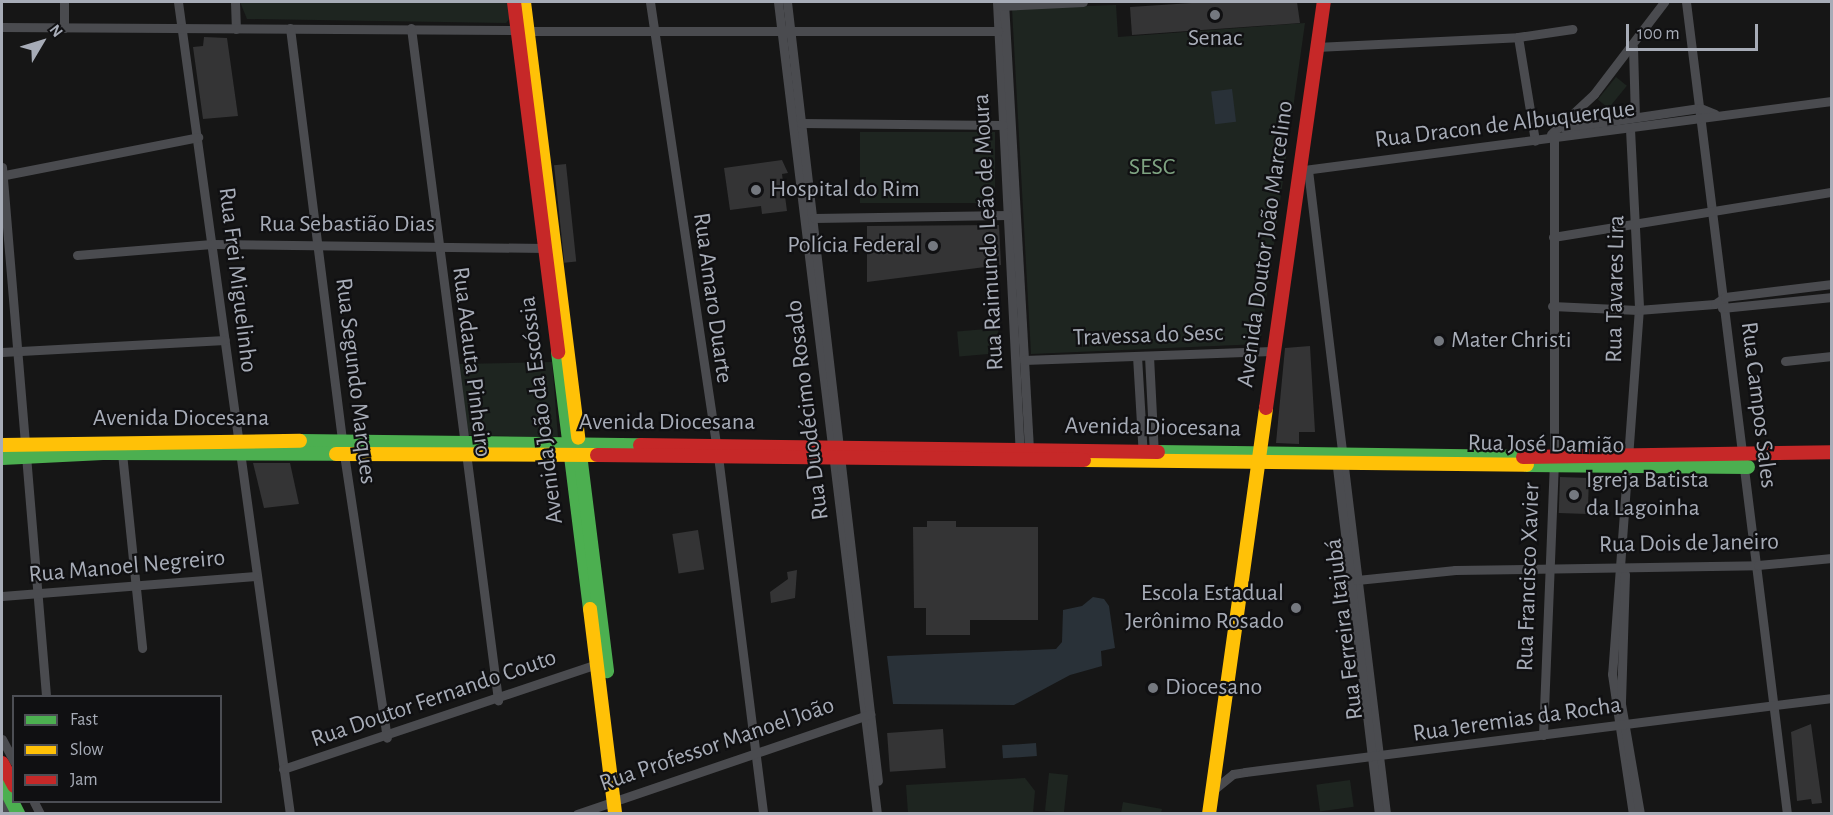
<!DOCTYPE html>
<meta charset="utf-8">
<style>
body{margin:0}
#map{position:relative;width:1833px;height:815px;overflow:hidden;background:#161616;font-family:"Alegreya Sans",sans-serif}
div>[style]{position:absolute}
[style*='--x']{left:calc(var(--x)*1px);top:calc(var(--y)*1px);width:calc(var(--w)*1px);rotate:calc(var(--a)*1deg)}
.green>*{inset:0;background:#1e2520;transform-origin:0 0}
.water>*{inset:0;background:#293138;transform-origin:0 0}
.building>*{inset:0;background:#343435;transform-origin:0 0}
.street>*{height:9px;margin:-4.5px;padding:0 4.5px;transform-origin:4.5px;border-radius:4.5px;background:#4a4b4f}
.fast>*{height:14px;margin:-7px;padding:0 7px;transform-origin:7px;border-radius:7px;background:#4caf50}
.slow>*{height:14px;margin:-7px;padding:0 7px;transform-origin:7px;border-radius:7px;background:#ffc107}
.jam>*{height:14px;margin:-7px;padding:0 7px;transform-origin:7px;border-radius:7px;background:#c62828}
.dots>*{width:16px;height:16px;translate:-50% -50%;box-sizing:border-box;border:3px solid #101012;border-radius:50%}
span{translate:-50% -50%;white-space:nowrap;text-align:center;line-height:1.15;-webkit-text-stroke:4.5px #101012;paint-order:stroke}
.poi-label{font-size:24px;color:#a7acb7}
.left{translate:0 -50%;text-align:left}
.right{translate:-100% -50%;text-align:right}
.street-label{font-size:24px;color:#a7acb7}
.park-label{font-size:24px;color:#7ea381}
.frame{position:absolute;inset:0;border:3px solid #a7acb7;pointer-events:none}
.legend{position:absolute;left:12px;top:695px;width:210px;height:108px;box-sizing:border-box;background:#101012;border:2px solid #4c4e54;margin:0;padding:8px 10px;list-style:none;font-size:18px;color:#a7acb7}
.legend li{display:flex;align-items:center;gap:12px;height:30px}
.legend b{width:30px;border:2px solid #4c4e54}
.north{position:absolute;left:12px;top:12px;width:60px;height:60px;-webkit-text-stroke:4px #101012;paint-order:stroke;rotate:52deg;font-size:16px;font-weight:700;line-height:24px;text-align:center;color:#a7acb7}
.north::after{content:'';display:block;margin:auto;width:21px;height:27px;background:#a7acb7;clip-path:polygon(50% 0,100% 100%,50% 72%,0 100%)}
.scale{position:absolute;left:1626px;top:24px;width:132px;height:27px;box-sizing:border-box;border:3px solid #a7acb7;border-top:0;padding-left:8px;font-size:18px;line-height:21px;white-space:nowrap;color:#a7acb7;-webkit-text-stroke:4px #101012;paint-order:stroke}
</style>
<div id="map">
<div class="green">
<i style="clip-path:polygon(240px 2px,509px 2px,511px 17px,506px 23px,247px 19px)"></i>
<i style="clip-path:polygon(1116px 5px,1118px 37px,1305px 23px,1260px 344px,1031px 354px,1012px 9px)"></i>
<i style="left:1616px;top:77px;width:14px;height:29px;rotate:39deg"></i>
<i style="left:860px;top:132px;width:135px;height:71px"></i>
<i style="left:998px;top:328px;width:25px;height:41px;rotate:85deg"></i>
<i style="clip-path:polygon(552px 362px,558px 437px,465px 435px,459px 364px)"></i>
<i style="left:1049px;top:773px;width:19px;height:38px;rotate:6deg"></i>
<i style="clip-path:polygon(1025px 778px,1035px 791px,1033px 813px,908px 813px,906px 785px)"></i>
<i style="left:1350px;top:780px;width:27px;height:34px;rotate:82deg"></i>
<i style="clip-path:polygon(1123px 802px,1162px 809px,1161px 813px,1121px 813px)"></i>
</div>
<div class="water">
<i style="left:1232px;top:89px;width:33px;height:21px;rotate:83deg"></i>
<i style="clip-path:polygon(1093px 597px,1104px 599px,1109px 606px,1115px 648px,1101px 651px,1102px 666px,1070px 675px,1014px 705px,893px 704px,887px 656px,1056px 649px,1062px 642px,1063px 610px,1082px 606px)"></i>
<i style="left:1036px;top:743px;width:13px;height:34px;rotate:86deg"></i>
</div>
<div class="building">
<i style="clip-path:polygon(1207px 2px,1297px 2px,1300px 23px,1132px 35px,1130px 7px)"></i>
<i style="clip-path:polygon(204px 37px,227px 38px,238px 116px,203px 119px,193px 47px,203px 46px)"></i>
<i style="clip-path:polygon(782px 160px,788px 173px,782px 174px,787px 211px,762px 214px,761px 206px,730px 210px,724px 168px)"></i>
<i style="left:566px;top:164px;width:98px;height:12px;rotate:84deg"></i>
<i style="clip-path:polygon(999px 225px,1001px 265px,867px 282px,867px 226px)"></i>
<i style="clip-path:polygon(1310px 346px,1315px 432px,1299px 432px,1299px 444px,1276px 443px,1285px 348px)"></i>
<i style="clip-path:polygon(253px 463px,290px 463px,299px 504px,264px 508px)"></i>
<i style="left:1560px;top:477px;width:29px;height:36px;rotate:2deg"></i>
<i style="clip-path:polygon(927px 521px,956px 521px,956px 527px,1038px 527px,1038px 620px,970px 620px,970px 635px,926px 635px,926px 608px,914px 608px,913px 527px,927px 527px)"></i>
<i style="left:698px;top:530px;width:40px;height:26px;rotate:81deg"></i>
<i style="clip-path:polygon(797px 570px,795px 598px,771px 603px,770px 592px,788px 579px,787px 572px)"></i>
<i style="clip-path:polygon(1811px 724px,1822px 803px,1812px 804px,1811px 799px,1797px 801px,1791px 732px)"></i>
<i style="left:943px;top:729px;width:39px;height:56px;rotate:86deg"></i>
</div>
<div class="street">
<i style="--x:64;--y:2;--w:26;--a:90"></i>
<i style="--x:178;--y:2;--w:820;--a:82.15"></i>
<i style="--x:235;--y:2;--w:27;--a:88"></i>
<i style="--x:650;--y:2;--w:459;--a:81.5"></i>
<i style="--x:718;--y:456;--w:361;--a:82.8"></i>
<i style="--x:778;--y:2;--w:818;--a:83.05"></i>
<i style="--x:787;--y:2;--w:784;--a:83.34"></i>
<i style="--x:997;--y:2;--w:454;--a:87.1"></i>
<i style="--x:1004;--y:2;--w:454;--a:86.8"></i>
<i style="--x:1686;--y:2;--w:818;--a:82.91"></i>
<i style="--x:999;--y:6;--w:84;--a:-2.7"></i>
<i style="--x:2;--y:27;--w:516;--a:0.33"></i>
<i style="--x:290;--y:28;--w:416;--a:82.8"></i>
<i style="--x:342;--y:441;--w:300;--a:81.4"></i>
<i style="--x:411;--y:28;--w:678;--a:82.62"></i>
<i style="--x:528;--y:31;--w:470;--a:0"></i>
<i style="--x:1518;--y:37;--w:105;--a:80.7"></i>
<i style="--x:1316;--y:47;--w:202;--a:-2.8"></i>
<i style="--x:1518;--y:37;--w:55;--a:-8.4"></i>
<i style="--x:1633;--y:47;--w:70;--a:88.4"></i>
<i style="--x:801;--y:123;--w:202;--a:0.6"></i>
<i style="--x:1564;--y:128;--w:137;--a:-8.4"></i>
<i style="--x:1700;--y:108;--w:16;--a:22"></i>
<i style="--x:1630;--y:129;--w:179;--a:87.1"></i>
<i style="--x:1639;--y:308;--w:367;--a:94.2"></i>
<i style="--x:1612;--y:674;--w:142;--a:81.5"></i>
<i style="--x:1551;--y:134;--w:59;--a:-42.9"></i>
<i style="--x:1594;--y:94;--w:116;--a:-52.7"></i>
<i style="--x:2;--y:167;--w:530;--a:85.24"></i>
<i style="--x:1304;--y:170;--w:532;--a:-7.45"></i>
<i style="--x:1308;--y:170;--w:649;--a:83.09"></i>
<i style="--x:5;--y:175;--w:197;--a:-11.1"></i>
<i style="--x:814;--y:218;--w:194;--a:-0.9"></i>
<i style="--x:1553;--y:237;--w:283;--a:-9.2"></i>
<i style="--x:77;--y:255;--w:135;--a:-4.7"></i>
<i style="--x:212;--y:244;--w:334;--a:0.7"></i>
<i style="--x:1552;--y:306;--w:86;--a:2.7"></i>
<i style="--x:1638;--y:310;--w:77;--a:-4.5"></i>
<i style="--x:1715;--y:304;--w:12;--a:-35"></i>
<i style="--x:1725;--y:297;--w:108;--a:-6.9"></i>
<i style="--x:1722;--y:308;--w:111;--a:-5.7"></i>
<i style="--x:2;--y:352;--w:223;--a:-3.1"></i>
<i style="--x:1137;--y:356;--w:100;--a:86.6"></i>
<i style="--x:1149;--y:356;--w:100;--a:87.1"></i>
<i style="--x:1024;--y:360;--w:250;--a:-2.1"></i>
<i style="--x:1785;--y:361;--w:47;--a:-6.1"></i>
<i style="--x:122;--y:453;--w:196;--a:84.1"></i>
<i style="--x:1336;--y:459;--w:358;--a:83.1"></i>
<i style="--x:1625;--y:574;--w:130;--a:91.8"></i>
<i style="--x:1621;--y:704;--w:112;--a:80.2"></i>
<i style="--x:1357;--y:580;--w:99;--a:-5.8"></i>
<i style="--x:1455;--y:570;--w:303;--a:-0.9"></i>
<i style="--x:1758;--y:565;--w:74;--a:-5.4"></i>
<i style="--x:2;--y:596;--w:254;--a:-4.5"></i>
<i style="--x:1543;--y:735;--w:278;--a:-87.7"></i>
<i style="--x:1554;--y:457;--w:325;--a:-90"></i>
<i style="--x:2;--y:739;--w:26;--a:62"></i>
<i style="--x:283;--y:769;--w:331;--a:-18.5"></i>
<i style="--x:1212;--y:791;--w:27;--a:-39"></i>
<i style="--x:1233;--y:774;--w:12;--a:-9"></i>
<i style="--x:1245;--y:772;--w:592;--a:-7.19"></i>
<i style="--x:2;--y:802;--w:13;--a:63"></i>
<i style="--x:34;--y:802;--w:13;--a:63"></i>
<i style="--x:577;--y:814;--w:310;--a:-18.8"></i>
</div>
<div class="fast">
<i style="--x:558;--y:352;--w:259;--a:82.9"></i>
<i style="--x:578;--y:438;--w:235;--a:82.9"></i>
<i style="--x:300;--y:441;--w:340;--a:0.7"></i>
<i style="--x:1158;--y:452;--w:365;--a:0.8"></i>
<i style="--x:2;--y:458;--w:101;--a:-2.8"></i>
<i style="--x:103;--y:453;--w:233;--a:0.2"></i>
<i style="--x:1527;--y:465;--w:221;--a:0.5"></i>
<i style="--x:2;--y:782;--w:36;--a:63"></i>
</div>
<div class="slow">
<i style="--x:524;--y:2;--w:439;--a:82.9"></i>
<i style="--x:2;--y:445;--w:298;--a:-0.8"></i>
<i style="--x:336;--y:454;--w:261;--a:0.2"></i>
<i style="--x:1084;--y:460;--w:443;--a:0.6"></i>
<i style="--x:590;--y:609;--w:207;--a:83"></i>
<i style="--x:1209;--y:814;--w:410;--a:-82"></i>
</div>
<div class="jam">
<i style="--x:514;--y:2;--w:353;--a:82.8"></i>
<i style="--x:1266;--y:408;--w:410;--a:-81.9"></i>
<i style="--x:640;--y:445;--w:518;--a:0.77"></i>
<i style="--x:597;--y:455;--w:487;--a:0.6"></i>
<i style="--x:1523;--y:457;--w:309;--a:-0.9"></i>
<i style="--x:2;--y:763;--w:26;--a:62"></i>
</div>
<div class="dots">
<i style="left:1215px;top:15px;background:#74787f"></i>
<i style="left:756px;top:190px;background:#74787f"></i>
<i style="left:933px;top:246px;background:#74787f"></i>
<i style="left:1439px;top:341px;background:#74787f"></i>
<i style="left:1574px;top:495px;background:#74787f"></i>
<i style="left:1296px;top:608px;background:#74787f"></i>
<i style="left:1153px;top:688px;background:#74787f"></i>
</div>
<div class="poi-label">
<span style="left:1215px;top:39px">Senac</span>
<span class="left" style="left:770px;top:190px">Hospital do Rim</span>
<span class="right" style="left:921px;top:246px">Polícia Federal</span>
<span class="left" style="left:1451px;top:341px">Mater Christi</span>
<span class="left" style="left:1586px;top:495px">Igreja Batista<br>da Lagoinha</span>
<span class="right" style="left:1284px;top:608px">Escola Estadual<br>Jerônimo Rosado</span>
<span class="left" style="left:1165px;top:688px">Diocesano</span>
</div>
<div class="street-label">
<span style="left:1505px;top:125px;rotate:-7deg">Rua Dracon de Albuquerque</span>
<span style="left:347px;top:225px">Rua Sebastião Dias</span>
<span style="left:989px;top:232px;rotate:-93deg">Rua Raimundo Leão de Moura</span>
<span style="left:1266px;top:244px;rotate:-82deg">Avenida Doutor João Marcelino</span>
<span style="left:237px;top:280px;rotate:83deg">Rua Frei Miguelinho</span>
<span style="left:1616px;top:289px;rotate:-89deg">Rua Tavares Lira</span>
<span style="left:712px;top:298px;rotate:82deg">Rua Amaro Duarte</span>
<span style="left:1148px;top:336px;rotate:-2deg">Travessa do Sesc</span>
<span style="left:471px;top:362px;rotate:83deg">Rua Adauta Pinheiro</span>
<span style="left:355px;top:381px;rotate:83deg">Rua Segundo Marques</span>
<span style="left:1758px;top:405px;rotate:83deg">Rua Campos Sales</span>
<span style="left:542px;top:410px;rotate:-97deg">Avenida João da Escóssia</span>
<span style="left:808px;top:410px;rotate:-97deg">Rua Duodécimo Rosado</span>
<span style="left:181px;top:419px">Avenida Diocesana</span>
<span style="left:667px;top:423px">Avenida Diocesana</span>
<span style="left:1153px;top:428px;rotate:1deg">Avenida Diocesana</span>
<span style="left:1546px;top:445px;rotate:1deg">Rua José Damião</span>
<span style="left:1689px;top:544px;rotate:-1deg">Rua Dois de Janeiro</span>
<span style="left:127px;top:567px;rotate:-5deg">Rua Manoel Negreiro</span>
<span style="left:1529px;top:577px;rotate:-88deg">Rua Francisco Xavier</span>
<span style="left:1345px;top:629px;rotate:-97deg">Rua Ferreira Itajubá</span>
<span style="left:434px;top:699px;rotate:-19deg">Rua Doutor Fernando Couto</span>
<span style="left:1517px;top:720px;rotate:-8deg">Rua Jeremias da Rocha</span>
<span style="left:717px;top:745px;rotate:-19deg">Rua Professor Manoel João</span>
</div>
<div class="park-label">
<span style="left:1152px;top:168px">SESC</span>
</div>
<div class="frame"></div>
<ul class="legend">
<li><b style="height:8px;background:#4caf50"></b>Fast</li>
<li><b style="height:8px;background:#ffc107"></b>Slow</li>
<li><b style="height:8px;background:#c62828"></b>Jam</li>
</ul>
<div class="north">N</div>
<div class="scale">100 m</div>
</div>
